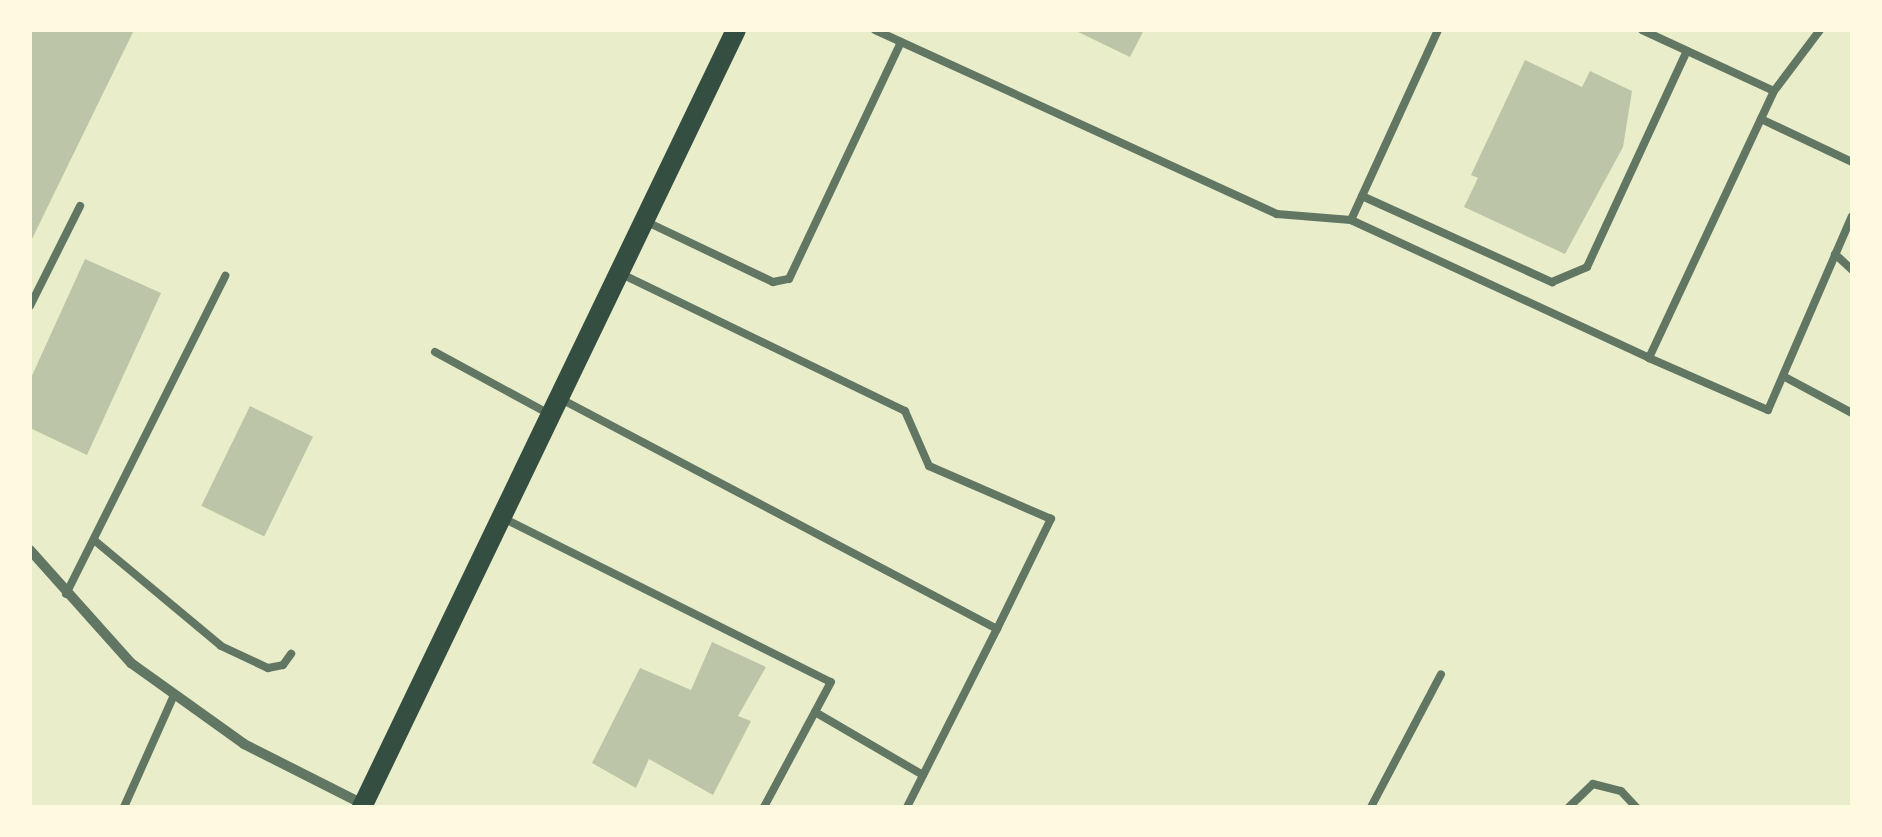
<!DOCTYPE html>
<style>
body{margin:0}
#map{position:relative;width:1882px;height:837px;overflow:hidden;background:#e9edc9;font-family:Jost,sans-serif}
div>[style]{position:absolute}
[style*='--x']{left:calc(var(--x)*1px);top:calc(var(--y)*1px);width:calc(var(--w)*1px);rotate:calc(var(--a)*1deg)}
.building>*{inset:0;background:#bcc5a7;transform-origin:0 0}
.service>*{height:8px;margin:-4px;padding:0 4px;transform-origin:4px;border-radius:4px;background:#617663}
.minor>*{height:10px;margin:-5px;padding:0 5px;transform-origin:5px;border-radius:5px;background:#617663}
.secondary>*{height:20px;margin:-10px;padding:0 10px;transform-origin:10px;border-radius:10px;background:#344e41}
span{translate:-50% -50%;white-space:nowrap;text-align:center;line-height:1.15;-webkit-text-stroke:8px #fefae0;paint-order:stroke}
.frame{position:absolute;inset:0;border:32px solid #fefae0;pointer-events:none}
</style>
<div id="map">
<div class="building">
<i style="clip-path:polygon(30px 30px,134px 30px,30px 243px)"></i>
<i style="clip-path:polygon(1074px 30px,1144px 30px,1130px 57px)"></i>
<i style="clip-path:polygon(1525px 60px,1582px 87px,1590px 71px,1632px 91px,1623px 147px,1565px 254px,1464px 207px,1478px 178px,1471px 175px)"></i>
<i style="clip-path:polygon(85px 259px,161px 293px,87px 455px,30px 428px,30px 380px)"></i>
<i style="left:250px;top:406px;width:70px;height:111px;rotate:26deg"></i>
<i style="clip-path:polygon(712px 642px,766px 667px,738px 716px,751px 721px,713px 795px,649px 759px,636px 788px,592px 763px,640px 668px,691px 690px)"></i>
</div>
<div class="service">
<i style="--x:875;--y:30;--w:442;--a:24.6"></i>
<i style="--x:1277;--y:214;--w:74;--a:4.6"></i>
<i style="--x:1438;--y:30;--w:209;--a:114.6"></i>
<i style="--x:1351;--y:220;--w:328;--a:24.8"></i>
<i style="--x:1642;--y:30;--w:145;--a:24.8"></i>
<i style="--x:1820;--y:30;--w:76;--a:127"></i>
<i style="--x:1774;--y:91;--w:295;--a:115.1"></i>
<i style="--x:1649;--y:358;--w:130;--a:23.6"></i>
<i style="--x:1768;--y:410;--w:211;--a:-66.6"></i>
<i style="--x:1761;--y:119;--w:101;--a:25.3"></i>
<i style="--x:1362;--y:196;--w:209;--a:24.4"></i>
<i style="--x:1552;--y:282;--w:38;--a:-23"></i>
<i style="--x:1587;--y:267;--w:238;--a:-65.2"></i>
<i style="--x:645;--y:221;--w:142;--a:25.5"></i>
<i style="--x:773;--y:282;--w:16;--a:-11"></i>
<i style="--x:789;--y:279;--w:262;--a:-64.7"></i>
<i style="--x:1835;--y:254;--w:23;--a:43"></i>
<i style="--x:30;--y:306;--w:112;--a:-63.4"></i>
<i style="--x:435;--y:352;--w:130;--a:28.5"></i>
<i style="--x:1783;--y:376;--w:78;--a:28.2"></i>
<i style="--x:561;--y:399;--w:493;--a:27.8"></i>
<i style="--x:997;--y:629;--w:123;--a:-63.9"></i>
<i style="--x:1051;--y:519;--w:133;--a:-156.5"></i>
<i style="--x:929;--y:466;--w:60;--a:-113.6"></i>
<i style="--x:905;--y:411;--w:318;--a:-154.2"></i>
<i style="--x:505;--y:519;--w:364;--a:26.6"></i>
<i style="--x:831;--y:682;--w:142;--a:118.2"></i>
<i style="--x:94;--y:540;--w:165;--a:39.8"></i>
<i style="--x:221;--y:646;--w:52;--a:25.1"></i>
<i style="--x:268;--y:668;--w:15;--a:-11"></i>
<i style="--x:283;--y:665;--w:14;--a:-54"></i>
<i style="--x:66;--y:594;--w:356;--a:-63.4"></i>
<i style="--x:815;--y:712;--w:125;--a:30.3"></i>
<i style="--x:124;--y:807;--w:123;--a:-65.9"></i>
<i style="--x:907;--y:807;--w:199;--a:-63.2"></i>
<i style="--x:1371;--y:807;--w:150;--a:-62.2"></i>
<i style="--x:1569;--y:807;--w:33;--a:-44"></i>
<i style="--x:1593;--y:784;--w:29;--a:14"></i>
<i style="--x:1621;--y:791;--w:22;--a:47"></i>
</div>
<div class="minor">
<i style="--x:30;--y:550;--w:152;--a:48.2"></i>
<i style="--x:131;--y:663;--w:139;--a:35.6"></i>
<i style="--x:244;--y:744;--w:133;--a:26.8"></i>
</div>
<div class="secondary">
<i style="--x:362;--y:807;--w:862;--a:-64.3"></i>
</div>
<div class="frame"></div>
</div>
